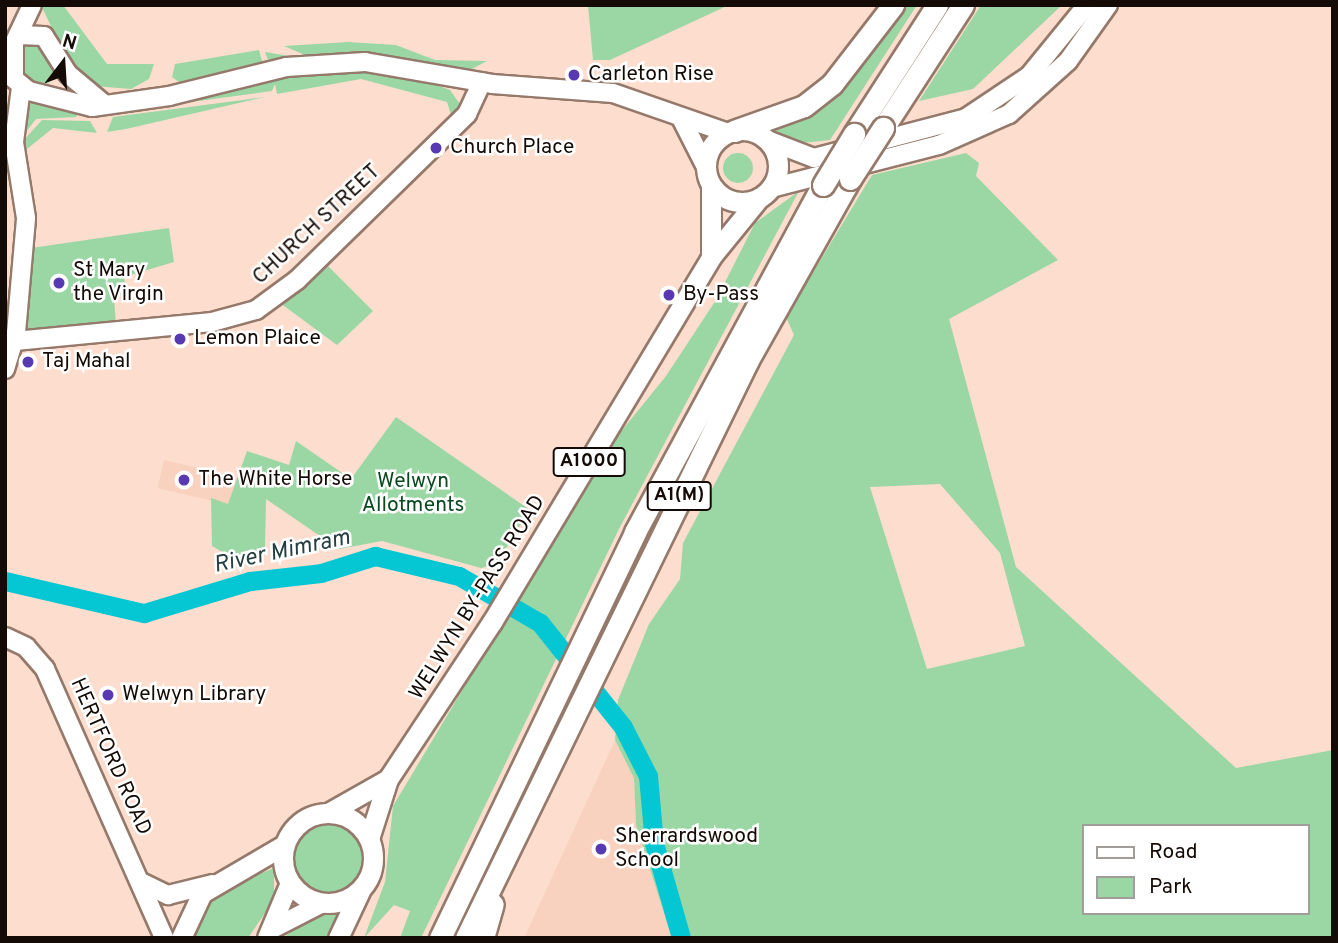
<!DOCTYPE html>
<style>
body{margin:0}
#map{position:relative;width:1338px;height:943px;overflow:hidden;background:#fddece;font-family:Overpass,sans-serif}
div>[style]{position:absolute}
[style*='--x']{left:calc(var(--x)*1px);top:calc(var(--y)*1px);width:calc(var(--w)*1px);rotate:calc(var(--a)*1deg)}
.built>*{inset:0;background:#f9d2bf;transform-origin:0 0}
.green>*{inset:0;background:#9bd6a5}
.round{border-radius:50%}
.river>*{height:19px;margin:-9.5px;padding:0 9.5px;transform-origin:9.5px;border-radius:9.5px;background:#05c6d3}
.roads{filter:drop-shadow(2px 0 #95796b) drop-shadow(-2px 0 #95796b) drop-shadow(0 2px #95796b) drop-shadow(0 -2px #95796b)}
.secondary>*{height:18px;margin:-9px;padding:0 9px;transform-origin:9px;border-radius:9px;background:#fff}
.primary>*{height:19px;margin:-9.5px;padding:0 9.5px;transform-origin:9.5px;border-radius:9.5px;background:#fff}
.primary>.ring{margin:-9.5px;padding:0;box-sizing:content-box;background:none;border:19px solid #fff;border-radius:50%}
.highway>*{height:21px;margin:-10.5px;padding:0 10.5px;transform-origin:10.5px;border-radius:10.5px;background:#fff}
.bridges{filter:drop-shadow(2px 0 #95796b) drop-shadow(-2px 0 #95796b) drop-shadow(0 2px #95796b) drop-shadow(0 -2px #95796b)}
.highway-bridge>*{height:21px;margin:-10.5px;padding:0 10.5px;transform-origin:10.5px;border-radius:10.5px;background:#fff}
.dots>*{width:19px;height:19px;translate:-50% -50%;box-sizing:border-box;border:4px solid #fff;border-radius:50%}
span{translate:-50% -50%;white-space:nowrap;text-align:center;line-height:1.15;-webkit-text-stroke:5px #fff;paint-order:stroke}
.shield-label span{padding:2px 5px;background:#fff;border:2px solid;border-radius:5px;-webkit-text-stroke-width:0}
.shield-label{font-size:19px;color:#150b06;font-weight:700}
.poi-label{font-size:21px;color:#150b06}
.left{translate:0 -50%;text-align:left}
.street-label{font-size:21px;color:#150b06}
.park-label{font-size:21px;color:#094a1f}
.water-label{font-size:23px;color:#253f41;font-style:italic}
.frame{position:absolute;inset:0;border:7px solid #150b06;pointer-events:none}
.legend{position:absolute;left:1082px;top:824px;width:228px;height:91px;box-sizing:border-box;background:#fff;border:2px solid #a19d9b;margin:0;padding:9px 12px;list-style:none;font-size:21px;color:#150b06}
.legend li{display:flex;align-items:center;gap:14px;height:35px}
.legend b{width:35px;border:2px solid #a19d9b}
.north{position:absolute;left:28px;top:28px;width:70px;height:70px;-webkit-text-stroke:5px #fff;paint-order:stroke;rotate:17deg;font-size:19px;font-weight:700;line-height:28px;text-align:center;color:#150b06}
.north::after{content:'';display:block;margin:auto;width:24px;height:32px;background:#150b06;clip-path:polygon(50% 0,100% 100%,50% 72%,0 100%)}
</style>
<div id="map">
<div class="built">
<i style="left:164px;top:460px;width:77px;height:29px;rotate:13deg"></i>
<i style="clip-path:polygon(615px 740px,634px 777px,636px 824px,672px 938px,524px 938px)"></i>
</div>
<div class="green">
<i style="clip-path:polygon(41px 5px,63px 5px,107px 64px,154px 64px,149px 79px,131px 89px,93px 86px,71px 69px)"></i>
<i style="clip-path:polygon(588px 5px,729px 5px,610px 60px,593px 60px)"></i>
<i style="clip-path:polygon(902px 5px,917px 5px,830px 140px,793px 144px,769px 125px,784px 121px)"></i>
<i style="clip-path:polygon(981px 5px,1062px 5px,973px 89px,919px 101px)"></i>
<i style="clip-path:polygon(36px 39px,55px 69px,49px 83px,36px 86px,22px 75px,23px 43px)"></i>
<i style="clip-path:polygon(348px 42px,396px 45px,435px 60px,487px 61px,470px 70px,390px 56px,307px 56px,284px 46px)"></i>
<i style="clip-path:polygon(259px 50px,262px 61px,268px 60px,265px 52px,307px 59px,183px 85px,172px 77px,175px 64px)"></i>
<i style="clip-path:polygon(367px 70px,434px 84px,450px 90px,462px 107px,452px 118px,447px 102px,361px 79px,277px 94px,275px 84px,272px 91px,139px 109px,279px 75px)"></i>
<i style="clip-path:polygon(265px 97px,126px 129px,107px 132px,113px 117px)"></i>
<i style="clip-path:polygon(22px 98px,32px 101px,81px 108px,76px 117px,36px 119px,20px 140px)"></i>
<i style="clip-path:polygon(42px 120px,90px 121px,97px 133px,53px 128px,22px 153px,21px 143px)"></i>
<i style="clip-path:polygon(evenodd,966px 153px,979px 163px,976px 176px,1058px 260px,949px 319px,1016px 567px,1236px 768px,1333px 750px,1333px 938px,672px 938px,636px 825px,634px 778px,615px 740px,618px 700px,649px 624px,680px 579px,683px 543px,794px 335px,786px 317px,872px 175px,966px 153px,940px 484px,1000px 553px,1025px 646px,927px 669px,870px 487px,940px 484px,966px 153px,1084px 826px,1308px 826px,1308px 913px,1084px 913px,1084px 826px)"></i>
<i class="round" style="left:723px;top:153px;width:30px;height:30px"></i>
<i style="clip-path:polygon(799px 191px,620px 527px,421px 938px,400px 938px,410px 911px,394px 905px,364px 938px,385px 882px,393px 806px,606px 450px,666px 376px,716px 300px,755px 223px)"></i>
<i style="clip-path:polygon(169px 228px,174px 262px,124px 277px,126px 290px,114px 299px,116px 324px,32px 335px,25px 328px,31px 248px)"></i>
<i style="clip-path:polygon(323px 261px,373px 311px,337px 345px,280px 303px)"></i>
<i style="clip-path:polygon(396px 417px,530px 510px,496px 564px,481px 568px,382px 541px,339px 549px,266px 499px,265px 549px,231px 557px,212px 546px,211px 498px,228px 504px,247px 451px,289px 465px,296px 441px,351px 479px)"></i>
<i class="round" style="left:290px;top:822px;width:76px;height:76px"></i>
<i style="clip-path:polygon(274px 868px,274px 900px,248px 938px,190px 938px,204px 905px,219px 891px)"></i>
<i style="clip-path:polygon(345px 910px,326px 938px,283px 938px,311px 918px)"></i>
</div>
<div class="river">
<i style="--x:5;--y:581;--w:143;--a:13"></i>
<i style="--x:144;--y:613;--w:111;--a:-16.8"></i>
<i style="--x:250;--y:581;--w:71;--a:-6.4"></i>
<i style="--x:321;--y:573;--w:57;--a:-17.5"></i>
<i style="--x:375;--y:556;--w:86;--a:13.4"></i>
<i style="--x:459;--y:576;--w:94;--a:30.1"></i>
<i style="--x:540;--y:623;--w:133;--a:51.4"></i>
<i style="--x:623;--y:727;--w:55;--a:63"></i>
<i style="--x:648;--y:776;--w:67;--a:84.9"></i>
<i style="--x:654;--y:843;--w:99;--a:74.1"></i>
</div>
<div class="roads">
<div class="secondary">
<i style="--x:32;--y:5;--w:42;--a:115.3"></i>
<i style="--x:14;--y:43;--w:36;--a:90"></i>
<i style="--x:14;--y:79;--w:19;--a:39"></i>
<i style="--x:29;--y:91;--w:65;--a:14.3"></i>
<i style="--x:92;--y:107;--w:78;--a:-8.1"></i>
<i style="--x:169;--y:96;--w:121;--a:-13.9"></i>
<i style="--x:286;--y:67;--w:79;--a:-3.6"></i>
<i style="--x:365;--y:62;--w:129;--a:9.8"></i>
<i style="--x:492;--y:84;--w:121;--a:4.3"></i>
<i style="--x:613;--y:93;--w:122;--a:19.2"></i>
<i style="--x:18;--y:35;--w:26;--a:2"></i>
<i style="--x:44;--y:36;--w:45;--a:57.7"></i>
<i style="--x:68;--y:74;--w:47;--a:39.8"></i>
<i style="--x:682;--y:120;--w:55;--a:63"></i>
<i style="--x:767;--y:140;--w:50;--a:21"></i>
<i style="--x:814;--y:158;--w:157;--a:-14.7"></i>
<i style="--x:966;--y:118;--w:76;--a:-33.7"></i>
<i style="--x:1029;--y:76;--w:92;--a:-50.8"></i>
<i style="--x:771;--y:188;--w:173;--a:-14.4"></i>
<i style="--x:939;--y:145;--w:77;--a:-23.9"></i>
<i style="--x:1009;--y:114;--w:79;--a:-41.9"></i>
<i style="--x:1068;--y:61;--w:69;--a:-54.5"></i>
<i style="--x:15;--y:341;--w:198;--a:-5.5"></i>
<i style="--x:212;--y:322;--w:46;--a:-15.3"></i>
<i style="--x:256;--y:310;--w:51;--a:-36.2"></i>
<i style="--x:297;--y:280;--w:238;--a:-44.3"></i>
<i style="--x:467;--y:114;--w:35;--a:-65"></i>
<i style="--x:5;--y:369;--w:38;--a:-73"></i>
<i style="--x:16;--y:333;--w:115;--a:-85"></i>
<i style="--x:26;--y:218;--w:77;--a:-99"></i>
<i style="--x:14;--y:142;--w:55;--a:-82.7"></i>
<i style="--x:5;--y:637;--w:23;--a:25"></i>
<i style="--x:26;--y:647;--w:29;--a:49"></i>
<i style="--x:45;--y:669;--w:294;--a:66.1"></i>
<i style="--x:143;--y:883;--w:28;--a:26"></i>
<i style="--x:168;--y:895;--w:45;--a:-14"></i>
<i style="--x:274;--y:928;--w:53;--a:-27.1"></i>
<i style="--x:267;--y:938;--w:60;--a:-67.3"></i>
</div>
<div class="primary">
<i class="ring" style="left:706px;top:130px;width:53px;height:53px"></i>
<i style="--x:711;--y:256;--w:70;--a:-90"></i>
<i class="ring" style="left:283px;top:813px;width:71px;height:71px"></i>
<i style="--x:328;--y:813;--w:69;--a:-29.5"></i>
<i style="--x:369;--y:839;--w:63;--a:-72.4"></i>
<i style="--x:388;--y:779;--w:188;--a:-56.5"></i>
<i style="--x:492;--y:622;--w:426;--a:-59"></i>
<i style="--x:711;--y:257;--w:77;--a:-50.8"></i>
<i style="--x:181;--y:938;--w:50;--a:-65"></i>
<i style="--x:202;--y:893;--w:95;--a:-30.3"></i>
<i style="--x:338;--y:938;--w:52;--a:-64.9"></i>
</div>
<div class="highway">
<i style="--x:883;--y:128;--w:147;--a:-57"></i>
<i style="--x:734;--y:131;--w:74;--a:-19.7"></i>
<i style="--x:804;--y:106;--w:36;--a:-38"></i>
<i style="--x:832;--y:84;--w:100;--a:-52.3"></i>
<i style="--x:854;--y:134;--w:153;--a:-57.2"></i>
<i style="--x:440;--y:938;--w:450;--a:-64.3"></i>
<i style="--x:635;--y:532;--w:395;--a:-61.6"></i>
<i style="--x:466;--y:938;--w:643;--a:-63.99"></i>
<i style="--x:748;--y:360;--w:208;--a:-60.6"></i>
<i style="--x:483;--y:938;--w:35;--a:-74"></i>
</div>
</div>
<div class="bridges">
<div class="highway-bridge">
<i style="--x:850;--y:179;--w:61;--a:-57.1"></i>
<i style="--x:823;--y:185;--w:60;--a:-58.7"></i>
</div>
</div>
<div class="dots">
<i style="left:574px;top:75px;background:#573ab2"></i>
<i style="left:436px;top:148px;background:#573ab2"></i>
<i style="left:59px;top:283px;background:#573ab2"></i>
<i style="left:669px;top:295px;background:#573ab2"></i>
<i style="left:180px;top:339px;background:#573ab2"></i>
<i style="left:28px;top:362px;background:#573ab2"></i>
<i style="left:184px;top:480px;background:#573ab2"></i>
<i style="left:108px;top:695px;background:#573ab2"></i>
<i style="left:601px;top:849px;background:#573ab2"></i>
</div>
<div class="shield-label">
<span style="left:589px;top:462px">A1000</span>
<span style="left:679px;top:496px">A1(M)</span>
</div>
<div class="poi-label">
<span class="left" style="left:588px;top:75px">Carleton Rise</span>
<span class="left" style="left:450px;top:148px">Church Place</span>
<span class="left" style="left:73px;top:283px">St Mary<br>the Virgin</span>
<span class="left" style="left:683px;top:295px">By-Pass</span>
<span class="left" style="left:194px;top:339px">Lemon Plaice</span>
<span class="left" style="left:42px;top:362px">Taj Mahal</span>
<span class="left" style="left:198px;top:480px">The White Horse</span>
<span class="left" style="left:122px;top:695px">Welwyn Library</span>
<span class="left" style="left:615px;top:849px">Sherrardswood<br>School</span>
</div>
<div class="street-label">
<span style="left:317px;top:225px;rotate:-43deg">CHURCH STREET</span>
<span style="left:478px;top:598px;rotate:-58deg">WELWYN BY-PASS ROAD</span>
<span style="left:110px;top:757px;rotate:66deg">HERTFORD ROAD</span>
</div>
<div class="park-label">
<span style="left:413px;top:494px">Welwyn<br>Allotments</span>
</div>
<div class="water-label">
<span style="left:282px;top:553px;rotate:-12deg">River Mimram</span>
</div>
<div class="frame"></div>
<ul class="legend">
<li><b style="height:9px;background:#fff"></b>Road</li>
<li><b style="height:19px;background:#9bd6a5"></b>Park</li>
</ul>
<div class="north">N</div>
</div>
